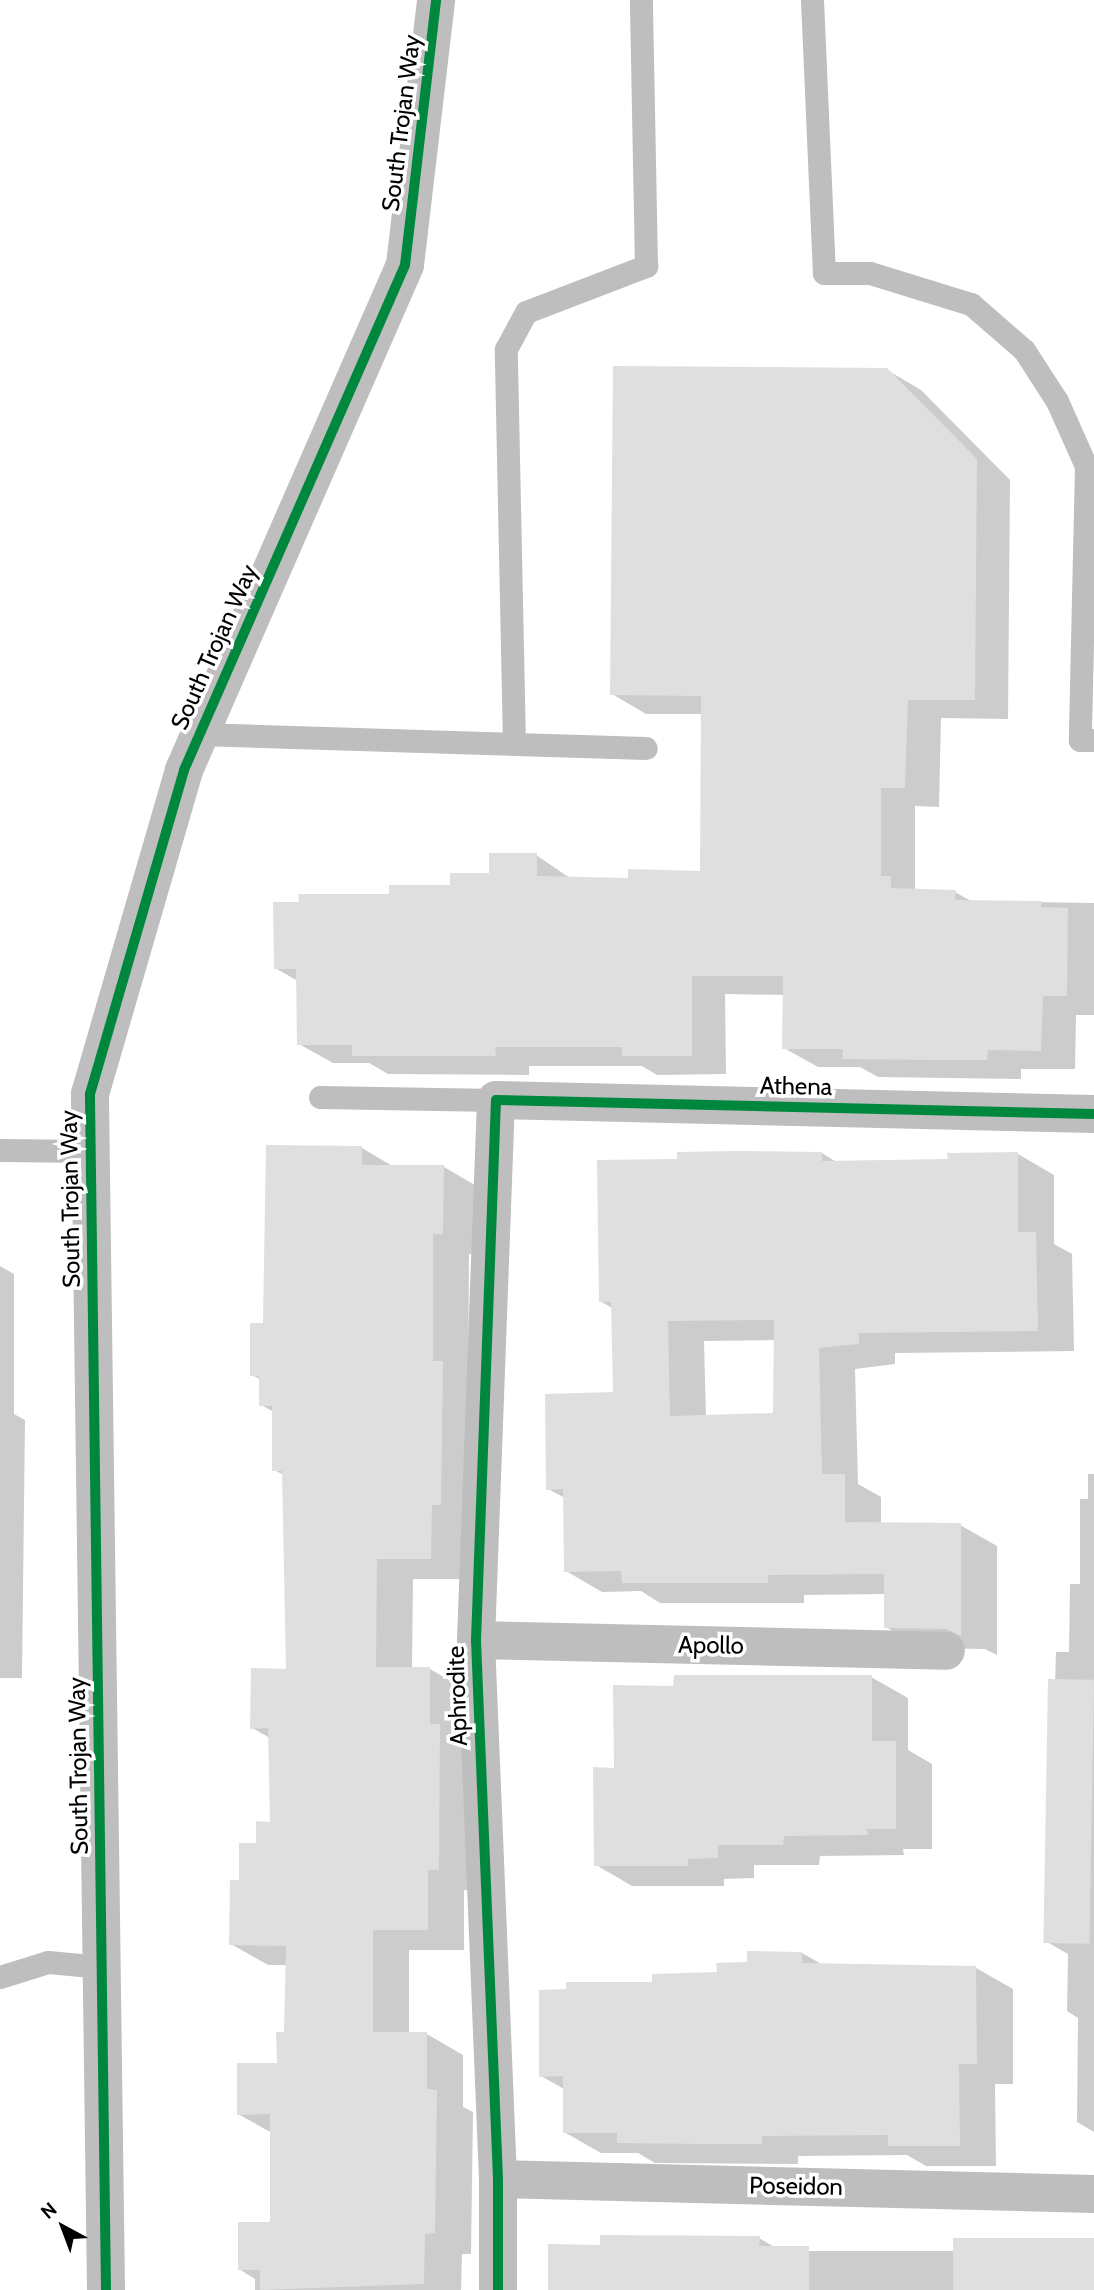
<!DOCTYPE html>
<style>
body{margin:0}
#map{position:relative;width:1094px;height:2290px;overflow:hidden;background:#fff;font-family:Cabin,sans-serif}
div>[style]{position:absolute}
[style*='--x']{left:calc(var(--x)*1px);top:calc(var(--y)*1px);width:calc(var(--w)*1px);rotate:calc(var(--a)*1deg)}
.shadow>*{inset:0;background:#0003}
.building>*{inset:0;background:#dfdfdf;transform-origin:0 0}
.lane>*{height:23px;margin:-11.5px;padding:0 11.5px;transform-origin:11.5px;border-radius:11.5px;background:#bebebe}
.street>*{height:38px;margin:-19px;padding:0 19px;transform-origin:19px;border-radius:19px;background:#bebebe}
.cycleway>*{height:10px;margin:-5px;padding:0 5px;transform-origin:5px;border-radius:5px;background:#00873e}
span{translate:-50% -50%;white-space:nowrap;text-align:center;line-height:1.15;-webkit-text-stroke:7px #fff;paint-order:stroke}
.street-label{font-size:24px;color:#000}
.north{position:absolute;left:28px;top:2192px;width:70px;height:70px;-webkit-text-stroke:5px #fff;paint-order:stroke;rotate:319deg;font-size:19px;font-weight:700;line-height:28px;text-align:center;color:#000}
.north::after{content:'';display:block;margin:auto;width:24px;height:32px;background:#000;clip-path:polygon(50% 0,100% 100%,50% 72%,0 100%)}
</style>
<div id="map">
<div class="shadow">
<i style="clip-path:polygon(887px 370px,921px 390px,1010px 480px,1008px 719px,941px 718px,939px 807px,915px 806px,915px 891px,955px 892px,971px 901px,1094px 903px,1094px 1015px,1076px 1015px,1075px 1069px,1021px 1069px,1021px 1079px,878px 1077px,860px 1067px,818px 1067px,784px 1048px,785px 995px,725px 994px,726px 1074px,657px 1075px,642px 1066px,529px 1066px,529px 1075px,388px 1074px,369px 1063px,333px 1063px,299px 1044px,298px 981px,275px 968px,300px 904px,452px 887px,536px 855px,570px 878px,630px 880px,702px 873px,703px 714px,646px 714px,612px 694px)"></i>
<i style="clip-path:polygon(362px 1148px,394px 1167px,444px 1167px,480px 1188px,479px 1254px,469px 1254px,467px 1579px,413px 1579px,412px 1669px,430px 1669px,466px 1690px,475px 1890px,464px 1890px,464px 1950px,409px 1950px,409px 2033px,427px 2034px,463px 2055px,463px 2107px,473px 2112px,471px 2254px,462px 2254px,461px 2290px,255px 2290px,255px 2279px,239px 2269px,271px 2224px,272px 2133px,238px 2114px,278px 2065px,285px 2033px,287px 1965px,268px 1965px,231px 1944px,241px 1881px,272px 1823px,270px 1738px,252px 1728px,287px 1671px,284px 1475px,274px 1470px,274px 1412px,261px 1405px,261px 1380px,252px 1375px,265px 1324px)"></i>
<i style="clip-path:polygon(evenodd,822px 1153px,838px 1163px,949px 1161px,1018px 1154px,1054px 1175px,1054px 1244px,1072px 1254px,1074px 1351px,895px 1353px,895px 1364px,855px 1369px,858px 1484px,881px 1497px,881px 1524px,960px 1525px,997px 1546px,997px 1655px,985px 1649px,922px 1648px,886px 1627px,886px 1594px,804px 1595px,804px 1603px,660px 1603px,641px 1591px,602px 1592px,566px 1571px,565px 1498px,548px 1489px,614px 1394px,612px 1308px,600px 1301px,679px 1161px,822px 1153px,775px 1340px,774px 1415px,706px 1417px,704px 1341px,775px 1340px)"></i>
<i style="clip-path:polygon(0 1266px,14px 1274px,14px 1414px,25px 1420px,22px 1678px,0 1678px)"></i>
<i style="clip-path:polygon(1088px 1474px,1094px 1474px,1094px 2132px,1077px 2122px,1078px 2018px,1067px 2011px,1068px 1954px,1047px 1942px,1056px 1652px,1069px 1652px,1070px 1584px,1080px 1584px,1080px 1499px,1088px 1499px)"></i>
<i style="clip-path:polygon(871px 1677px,908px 1698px,908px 1750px,932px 1764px,932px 1849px,903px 1849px,904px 1855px,820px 1856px,819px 1865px,754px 1865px,754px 1878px,724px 1879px,724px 1886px,632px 1886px,596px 1865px,615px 1769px,675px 1687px)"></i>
<i style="clip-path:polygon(749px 1953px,802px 1953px,823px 1965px,976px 1968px,1013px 1989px,1013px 2084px,995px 2084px,996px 2166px,926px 2166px,907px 2155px,798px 2156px,798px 2164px,655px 2163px,638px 2153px,601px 2153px,564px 2132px,564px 2089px,541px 2076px,654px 1983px,718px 1974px,749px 1964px)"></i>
<i style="clip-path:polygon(759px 2238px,778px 2249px,809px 2251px,955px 2251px,1094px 2240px,1094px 2290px,549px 2290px,602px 2247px)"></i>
</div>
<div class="building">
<i style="clip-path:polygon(613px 366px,887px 368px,977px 459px,975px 700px,908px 700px,905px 788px,881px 788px,881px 876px,891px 876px,891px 888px,956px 890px,955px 900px,1042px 901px,1041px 907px,1068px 908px,1067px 996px,1043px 996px,1041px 1051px,988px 1050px,987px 1060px,931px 1060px,842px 1059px,843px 1049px,782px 1049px,783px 976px,692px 976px,692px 1056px,622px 1056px,622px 1047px,495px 1047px,496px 1056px,352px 1056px,352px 1045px,297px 1045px,296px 969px,274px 969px,273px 902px,299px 902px,298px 894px,389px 894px,389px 885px,450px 885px,450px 873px,489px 873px,489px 853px,537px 853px,537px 876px,628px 878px,628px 869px,700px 871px,701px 696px,610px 695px)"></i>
<i style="clip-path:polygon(266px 1145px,362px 1146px,362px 1165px,444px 1165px,443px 1234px,433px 1234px,433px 1361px,443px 1361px,441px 1505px,432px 1505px,431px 1559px,377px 1559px,376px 1667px,430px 1667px,430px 1724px,440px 1724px,439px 1870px,428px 1870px,428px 1930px,373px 1930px,373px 2032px,427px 2032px,427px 2089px,437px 2090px,435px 2233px,425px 2234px,424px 2284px,260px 2290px,260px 2270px,238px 2270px,238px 2222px,270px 2222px,270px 2114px,237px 2115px,237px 2063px,277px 2063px,276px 2032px,284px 2032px,286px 1946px,229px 1945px,230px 1880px,239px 1880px,239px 1843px,256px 1843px,256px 1821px,270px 1822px,268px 1728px,250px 1729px,251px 1668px,286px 1669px,282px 1471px,272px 1471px,272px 1406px,259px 1406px,259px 1376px,250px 1376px,250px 1323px,263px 1323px)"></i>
<i style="clip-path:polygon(evenodd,737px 1151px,822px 1152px,822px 1161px,948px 1159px,947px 1153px,1018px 1152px,1018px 1232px,1036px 1232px,1038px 1331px,859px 1333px,859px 1344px,819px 1348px,822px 1474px,845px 1474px,845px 1522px,961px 1523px,961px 1636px,947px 1629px,884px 1628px,884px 1574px,768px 1575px,768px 1583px,622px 1583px,621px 1571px,564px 1572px,563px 1489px,546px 1490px,545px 1394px,613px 1392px,611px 1302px,599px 1302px,597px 1160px,677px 1159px,677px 1152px,737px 1151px,774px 1320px,773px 1413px,670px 1416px,668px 1321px,774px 1320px)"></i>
<i style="clip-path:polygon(674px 1675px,872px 1675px,872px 1741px,896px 1741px,896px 1829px,867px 1829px,868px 1835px,784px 1836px,783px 1845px,718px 1845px,718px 1858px,688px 1859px,688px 1866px,594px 1866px,593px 1767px,614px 1768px,613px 1685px,673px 1686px)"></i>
<i style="left:1048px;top:1679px;width:46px;height:264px;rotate:1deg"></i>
<i style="clip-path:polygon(747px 1951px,802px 1952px,802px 1963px,976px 1966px,977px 2064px,959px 2064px,960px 2146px,888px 2146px,888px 2135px,762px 2136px,762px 2144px,702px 2144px,617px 2143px,617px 2133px,563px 2133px,563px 2076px,539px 2077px,539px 1990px,566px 1989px,566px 1982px,652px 1982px,652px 1974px,717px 1972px,716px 1963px,747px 1962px)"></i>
<i style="clip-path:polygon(600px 2235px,760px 2236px,759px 2246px,809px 2246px,809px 2290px,548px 2290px,548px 2244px,600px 2245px)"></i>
<i style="left:953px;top:2238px;width:141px;height:52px"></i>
</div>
<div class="lane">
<i style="--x:812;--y:0;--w:273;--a:87.5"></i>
<i style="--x:824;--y:273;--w:46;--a:0"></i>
<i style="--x:870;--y:273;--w:106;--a:17.1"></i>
<i style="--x:971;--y:304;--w:70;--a:41"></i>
<i style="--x:1024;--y:350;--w:61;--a:57.1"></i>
<i style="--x:1057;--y:401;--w:71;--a:66"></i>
<i style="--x:1086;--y:466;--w:274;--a:91.3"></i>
<i style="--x:1080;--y:740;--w:14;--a:0"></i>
<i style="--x:199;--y:734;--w:447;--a:1.8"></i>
<i style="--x:514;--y:744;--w:395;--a:-91.2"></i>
<i style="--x:506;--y:349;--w:42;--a:-61.6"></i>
<i style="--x:526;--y:312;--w:129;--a:-21"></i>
<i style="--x:646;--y:266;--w:266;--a:-91.1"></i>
<i style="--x:320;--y:1097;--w:176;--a:1"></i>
<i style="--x:0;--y:1150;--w:90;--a:0.6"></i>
<i style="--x:0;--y:1977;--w:50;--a:-17.4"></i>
<i style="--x:48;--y:1962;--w:54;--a:5.3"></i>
</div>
<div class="street">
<i style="--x:476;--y:1640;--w:470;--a:1.3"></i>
<i style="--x:498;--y:2179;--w:596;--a:1.44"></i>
<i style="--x:106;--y:2290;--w:1196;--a:-90.77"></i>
<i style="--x:90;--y:1094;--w:337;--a:-73.8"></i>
<i style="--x:184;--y:770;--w:551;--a:-66.36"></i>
<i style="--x:405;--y:265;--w:267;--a:-83.3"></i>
<i style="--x:498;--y:2290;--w:111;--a:-90"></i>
<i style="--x:498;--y:2179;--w:539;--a:-92.34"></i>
<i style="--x:476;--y:1640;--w:540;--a:-87.88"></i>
<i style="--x:496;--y:1100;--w:598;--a:1.34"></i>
</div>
<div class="cycleway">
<i style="--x:106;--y:2290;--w:1196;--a:-90.77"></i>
<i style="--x:90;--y:1094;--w:337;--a:-73.8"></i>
<i style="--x:184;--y:770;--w:551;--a:-66.36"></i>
<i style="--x:405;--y:265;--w:267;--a:-83.3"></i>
<i style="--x:498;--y:2290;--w:111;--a:-90"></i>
<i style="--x:498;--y:2179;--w:539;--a:-92.34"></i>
<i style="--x:476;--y:1640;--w:540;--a:-87.88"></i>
<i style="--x:496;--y:1100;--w:598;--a:1.34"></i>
</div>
<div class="street-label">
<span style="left:401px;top:123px;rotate:-83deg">South Trojan Way</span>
<span style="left:214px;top:647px;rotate:-66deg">South Trojan Way</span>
<span style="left:796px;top:1086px;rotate:1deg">Athena</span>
<span style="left:70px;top:1199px;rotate:-91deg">South Trojan Way</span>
<span style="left:711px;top:1645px;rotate:1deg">Apollo</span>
<span style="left:457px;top:1696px;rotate:-92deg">Aphrodite</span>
<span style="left:78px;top:1766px;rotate:-91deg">South Trojan Way</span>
<span style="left:796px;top:2186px;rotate:1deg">Poseidon</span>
</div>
<div class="north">N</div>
</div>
